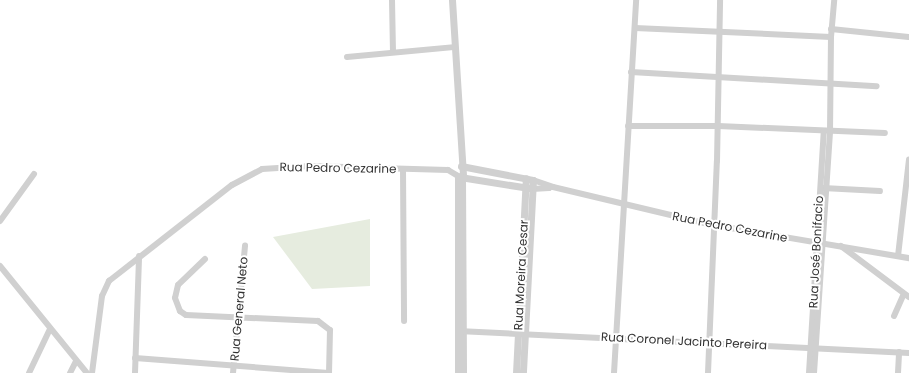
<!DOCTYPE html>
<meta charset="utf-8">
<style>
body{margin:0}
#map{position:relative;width:909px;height:373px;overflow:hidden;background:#fff;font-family:Poppins,sans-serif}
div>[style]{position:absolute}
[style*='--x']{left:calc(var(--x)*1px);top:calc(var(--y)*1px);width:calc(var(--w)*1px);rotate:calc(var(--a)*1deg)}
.green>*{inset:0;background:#e6ecdf}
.minor>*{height:6px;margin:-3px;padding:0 3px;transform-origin:3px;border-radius:3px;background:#d0d0d0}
.tertiary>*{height:7px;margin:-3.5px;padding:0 3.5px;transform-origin:3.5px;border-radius:3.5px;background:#d0d0d0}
span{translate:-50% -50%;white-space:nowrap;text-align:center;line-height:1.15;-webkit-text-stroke:4px #fff;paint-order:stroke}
.street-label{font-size:12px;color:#333}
</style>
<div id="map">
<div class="green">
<i style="clip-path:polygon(370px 219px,370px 286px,312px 289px,273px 237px)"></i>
</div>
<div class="minor">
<i style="--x:392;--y:0;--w:52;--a:88.9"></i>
<i style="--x:635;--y:28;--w:196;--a:2.6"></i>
<i style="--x:831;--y:29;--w:78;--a:5.9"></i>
<i style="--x:347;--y:57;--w:107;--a:-5.3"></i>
<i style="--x:631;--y:72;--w:246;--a:3.3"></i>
<i style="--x:628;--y:126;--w:90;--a:0"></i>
<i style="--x:718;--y:126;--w:167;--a:2.4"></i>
<i style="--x:403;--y:169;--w:152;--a:89.6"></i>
<i style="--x:463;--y:177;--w:196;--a:89.7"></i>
<i style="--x:533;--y:180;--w:21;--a:19"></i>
<i style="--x:553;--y:187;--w:164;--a:13.4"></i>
<i style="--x:713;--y:225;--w:199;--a:9.6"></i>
<i style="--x:823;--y:188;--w:57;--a:3"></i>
<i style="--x:532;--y:189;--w:17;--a:-3"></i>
<i style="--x:0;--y:221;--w:58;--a:-54.1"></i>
<i style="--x:841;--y:246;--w:85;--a:36.9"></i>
<i style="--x:898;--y:256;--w:97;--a:-83.5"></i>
<i style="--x:205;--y:259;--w:37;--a:136"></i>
<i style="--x:178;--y:285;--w:13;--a:103"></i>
<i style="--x:175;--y:298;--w:14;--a:69"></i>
<i style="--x:180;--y:311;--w:7;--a:34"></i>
<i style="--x:186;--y:315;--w:132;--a:2.6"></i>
<i style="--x:318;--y:321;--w:15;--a:37"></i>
<i style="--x:330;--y:330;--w:43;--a:91.3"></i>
<i style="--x:0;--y:266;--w:138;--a:50.9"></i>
<i style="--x:894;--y:316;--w:24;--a:-66"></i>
<i style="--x:458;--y:331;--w:452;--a:2.8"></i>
<i style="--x:135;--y:358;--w:194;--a:4.4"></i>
<i style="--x:29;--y:373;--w:49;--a:-64.5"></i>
<i style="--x:70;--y:373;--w:13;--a:-63"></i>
<i style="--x:92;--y:373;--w:78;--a:-82.6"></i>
<i style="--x:102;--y:296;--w:17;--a:-65"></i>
<i style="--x:109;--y:281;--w:156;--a:-38"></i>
<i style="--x:232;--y:185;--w:34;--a:-28"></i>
<i style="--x:262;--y:169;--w:48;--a:-3.6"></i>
<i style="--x:310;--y:166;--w:138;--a:1.7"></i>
<i style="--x:448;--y:170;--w:12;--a:31"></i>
<i style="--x:458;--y:176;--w:197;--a:90"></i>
<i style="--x:135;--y:373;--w:117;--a:-88"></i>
<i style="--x:233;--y:373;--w:128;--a:-84.6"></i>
<i style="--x:614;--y:373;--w:374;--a:-86.6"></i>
<i style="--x:708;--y:373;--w:212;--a:-87.6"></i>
<i style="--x:717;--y:161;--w:161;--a:-88.9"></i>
<i style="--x:809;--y:373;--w:242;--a:-86.5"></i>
<i style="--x:814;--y:373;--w:242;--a:-86.2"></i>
<i style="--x:830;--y:132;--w:95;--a:-89.4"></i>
<i style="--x:831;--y:37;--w:37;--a:-85"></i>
<i style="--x:898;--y:373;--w:21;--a:-87"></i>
</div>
<div class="tertiary">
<i style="--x:452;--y:0;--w:177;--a:86.4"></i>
<i style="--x:461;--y:166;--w:73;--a:11"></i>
<i style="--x:533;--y:180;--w:193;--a:93"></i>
<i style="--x:460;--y:177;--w:70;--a:9.1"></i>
<i style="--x:516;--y:373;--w:195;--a:-87.1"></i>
</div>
<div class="street-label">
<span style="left:338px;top:168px;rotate:1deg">Rua Pedro Cezarine</span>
<span style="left:730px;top:227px;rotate:11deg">Rua Pedro Cezarine</span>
<span style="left:816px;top:252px;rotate:-87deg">Rua José Bonifacio</span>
<span style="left:521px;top:275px;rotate:-87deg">Rua Moreira Cesar</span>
<span style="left:239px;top:309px;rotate:-85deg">Rua General Neto</span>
<span style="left:684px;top:341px;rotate:3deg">Rua Coronel Jacinto Pereira</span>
</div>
</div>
